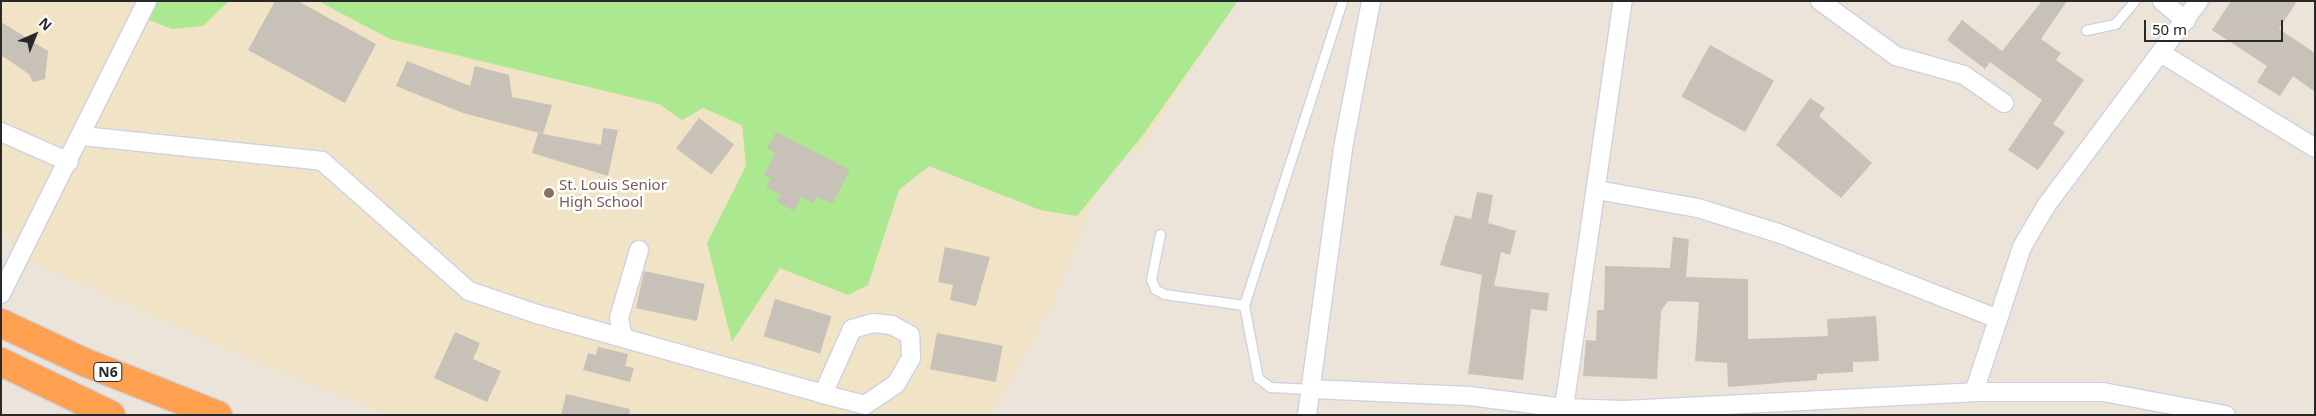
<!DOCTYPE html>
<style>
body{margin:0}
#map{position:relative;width:2316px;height:416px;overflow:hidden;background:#ece4d8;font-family:"Noto Sans",sans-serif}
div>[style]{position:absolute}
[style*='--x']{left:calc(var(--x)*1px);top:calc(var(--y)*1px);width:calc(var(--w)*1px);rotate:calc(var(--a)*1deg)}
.education>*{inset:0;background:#f0e3c6}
.green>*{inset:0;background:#abe890}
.building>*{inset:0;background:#c7c1b8;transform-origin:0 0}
.roads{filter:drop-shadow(1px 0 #cdd1e3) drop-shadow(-1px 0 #cdd1e3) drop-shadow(0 1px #cdd1e3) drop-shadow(0 -1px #cdd1e3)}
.lane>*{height:9px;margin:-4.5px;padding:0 4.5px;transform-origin:4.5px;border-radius:4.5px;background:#fff}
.street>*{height:18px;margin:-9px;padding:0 9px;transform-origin:9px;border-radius:9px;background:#fff}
.highway>*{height:28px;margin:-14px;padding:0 14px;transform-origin:14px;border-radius:14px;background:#ffa150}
.dots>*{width:14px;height:14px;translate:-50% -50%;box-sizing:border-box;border:2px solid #fff;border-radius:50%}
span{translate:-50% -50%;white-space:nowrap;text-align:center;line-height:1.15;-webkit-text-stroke:5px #fff;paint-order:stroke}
.shield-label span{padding:1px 4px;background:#fff;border:1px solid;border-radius:4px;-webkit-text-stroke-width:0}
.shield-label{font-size:14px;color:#282828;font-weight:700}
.education-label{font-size:15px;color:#785e54}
.left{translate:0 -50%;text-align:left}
.frame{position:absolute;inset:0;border:2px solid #282828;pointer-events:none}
.north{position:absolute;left:10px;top:10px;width:50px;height:50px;-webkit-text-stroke:4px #fff;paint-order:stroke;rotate:44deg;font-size:14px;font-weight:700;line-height:20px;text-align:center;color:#282828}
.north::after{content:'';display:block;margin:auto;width:18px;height:22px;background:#282828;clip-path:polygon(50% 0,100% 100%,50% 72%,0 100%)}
.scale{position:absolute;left:2144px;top:20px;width:139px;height:22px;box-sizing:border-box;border:2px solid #282828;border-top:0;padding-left:6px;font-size:15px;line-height:18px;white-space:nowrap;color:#282828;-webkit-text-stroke:4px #fff;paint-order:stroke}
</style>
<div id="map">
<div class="education">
<i style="clip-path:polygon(1px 1px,1236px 1px,1138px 154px,1115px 148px,1052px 305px,992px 415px,389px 415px,265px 366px,28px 260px,1px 231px)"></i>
</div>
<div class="green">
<i style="clip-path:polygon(155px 1px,229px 1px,203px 26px,172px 29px,149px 20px)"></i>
<i style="clip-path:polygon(318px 1px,1238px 1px,1143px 135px,1077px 216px,1040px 210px,929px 166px,899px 190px,868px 285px,848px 295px,780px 268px,732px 342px,707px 243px,746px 166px,742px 125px,703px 108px,682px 120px,659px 104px,390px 39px)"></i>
</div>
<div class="building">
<i style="clip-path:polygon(275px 1px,298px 1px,376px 44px,345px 103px,248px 50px)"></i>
<i style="clip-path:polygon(2042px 1px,2067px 1px,2041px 39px,2061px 53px,2056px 60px,2084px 80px,2053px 124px,2065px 132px,2038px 170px,2008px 150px,2042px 100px,1990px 62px,1985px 69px,1947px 40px,1962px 20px,2002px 51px)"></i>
<i style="clip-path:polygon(2231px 1px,2297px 1px,2279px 29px,2315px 53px,2315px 92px,2293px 76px,2280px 96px,2257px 82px,2267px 66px,2212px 30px)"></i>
<i style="clip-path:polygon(1px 22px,48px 51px,45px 79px,33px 82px,29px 74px,1px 55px)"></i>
<i style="left:1710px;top:45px;width:73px;height:59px;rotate:29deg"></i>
<i style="clip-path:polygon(407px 61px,470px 86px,475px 66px,509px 75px,512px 97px,552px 105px,543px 134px,463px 113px,396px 86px)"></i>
<i style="clip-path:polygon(1810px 98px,1825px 108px,1819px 116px,1872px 163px,1841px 198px,1776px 145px)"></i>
<i style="left:699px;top:118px;width:44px;height:38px;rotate:37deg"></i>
<i style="clip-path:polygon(603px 128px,618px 130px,608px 176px,532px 153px,538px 133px,601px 145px)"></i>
<i style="clip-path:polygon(776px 132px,850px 170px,833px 203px,816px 197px,813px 203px,801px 197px,794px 211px,777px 202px,781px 195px,766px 187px,771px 178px,764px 175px,775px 153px,767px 148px)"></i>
<i style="clip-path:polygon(1477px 192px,1493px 195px,1488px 223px,1516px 231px,1510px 255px,1501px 252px,1494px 286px,1549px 293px,1547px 311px,1531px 309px,1523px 380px,1468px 374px,1482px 275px,1440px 265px,1455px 215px,1471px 219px)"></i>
<i style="clip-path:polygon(1673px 237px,1689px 239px,1686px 277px,1748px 279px,1748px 339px,1828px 336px,1827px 319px,1876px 316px,1879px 361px,1853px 362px,1853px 372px,1817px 374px,1817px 380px,1728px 387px,1727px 363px,1695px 361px,1699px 302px,1668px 301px,1661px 311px,1657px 379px,1583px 376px,1586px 340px,1596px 341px,1597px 310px,1604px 310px,1605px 266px,1670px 268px)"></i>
<i style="clip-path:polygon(945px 247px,990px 257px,976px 306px,950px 300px,953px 285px,938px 282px)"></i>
<i style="left:644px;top:271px;width:62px;height:38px;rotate:12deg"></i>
<i style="left:775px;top:299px;width:59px;height:39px;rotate:17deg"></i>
<i style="clip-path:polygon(455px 332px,480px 343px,473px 359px,501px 371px,487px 402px,434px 378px)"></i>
<i style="left:937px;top:333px;width:67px;height:37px;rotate:11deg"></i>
<i style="clip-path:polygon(598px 347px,628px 354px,625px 366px,634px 368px,630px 382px,583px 370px,588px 353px,596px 355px)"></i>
<i style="clip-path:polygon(566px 394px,630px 409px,629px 415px,561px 415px)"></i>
</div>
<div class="roads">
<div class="lane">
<i style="--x:2086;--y:30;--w:30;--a:-12"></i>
<i style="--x:2115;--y:24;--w:30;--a:-50"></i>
<i style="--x:1160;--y:234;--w:46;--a:101.3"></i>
<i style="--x:1151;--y:279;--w:11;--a:68"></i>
<i style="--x:1155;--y:289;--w:10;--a:29"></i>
<i style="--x:1164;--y:294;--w:81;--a:7.8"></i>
<i style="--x:1311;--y:389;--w:41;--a:-177.2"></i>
<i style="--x:1270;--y:387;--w:15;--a:-143"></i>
<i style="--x:1258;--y:378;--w:74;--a:-100.9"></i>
<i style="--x:1244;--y:305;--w:319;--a:-72.1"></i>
</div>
<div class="street">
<i style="--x:1820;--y:1;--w:94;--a:35.9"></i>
<i style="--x:1896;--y:56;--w:71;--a:15.6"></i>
<i style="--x:1964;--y:75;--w:49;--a:35"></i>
<i style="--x:2162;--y:1;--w:31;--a:40"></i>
<i style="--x:2164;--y:55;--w:177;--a:31.6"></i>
<i style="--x:1;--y:132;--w:74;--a:23.8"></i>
<i style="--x:82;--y:136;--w:241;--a:5.9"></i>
<i style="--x:322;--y:161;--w:196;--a:41.5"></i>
<i style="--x:469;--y:291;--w:72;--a:18.7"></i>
<i style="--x:537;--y:314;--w:297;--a:15.6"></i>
<i style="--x:823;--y:394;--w:43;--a:14.7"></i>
<i style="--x:865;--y:405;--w:37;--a:-34"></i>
<i style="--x:896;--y:384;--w:30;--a:-60"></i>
<i style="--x:911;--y:358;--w:23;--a:-92"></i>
<i style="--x:910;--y:335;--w:21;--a:-151"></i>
<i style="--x:892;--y:325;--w:19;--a:-174"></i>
<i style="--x:873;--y:323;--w:22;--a:164"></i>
<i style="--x:852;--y:329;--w:71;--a:114"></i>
<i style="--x:1597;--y:190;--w:103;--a:10.1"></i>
<i style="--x:1698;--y:208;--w:84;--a:17.4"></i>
<i style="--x:1778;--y:233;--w:234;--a:21.3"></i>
<i style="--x:1;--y:294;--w:327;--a:-63.5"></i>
<i style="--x:623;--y:337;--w:19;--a:-102"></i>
<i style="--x:619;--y:318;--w:71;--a:-73.6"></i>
<i style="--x:1311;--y:389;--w:158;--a:2.5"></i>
<i style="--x:1469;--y:396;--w:96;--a:7.2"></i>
<i style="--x:1564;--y:408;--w:60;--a:1.9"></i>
<i style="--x:1624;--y:410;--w:350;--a:-2.9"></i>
<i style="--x:1974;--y:392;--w:129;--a:0"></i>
<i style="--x:2103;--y:392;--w:125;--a:10.6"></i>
<i style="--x:1974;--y:392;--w:153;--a:-71.7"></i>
<i style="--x:2022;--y:247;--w:48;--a:-59.7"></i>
<i style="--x:2046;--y:206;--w:256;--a:-53.3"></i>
<i style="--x:1564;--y:408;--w:411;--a:-81.8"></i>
<i style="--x:1307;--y:415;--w:269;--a:-82.3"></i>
<i style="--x:1343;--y:148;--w:150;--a:-79.2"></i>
</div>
<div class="highway">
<i style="--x:1;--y:323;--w:92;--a:25.2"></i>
<i style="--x:84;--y:362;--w:144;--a:21.6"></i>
<i style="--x:1;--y:362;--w:122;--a:25.7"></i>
</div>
</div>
<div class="dots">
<i style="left:549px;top:193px;background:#8d6e63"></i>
</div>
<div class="shield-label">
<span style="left:108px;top:372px">N6</span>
</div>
<div class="education-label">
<span class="left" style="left:559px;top:193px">St. Louis Senior<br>High School</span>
</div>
<div class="frame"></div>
<div class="north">N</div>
<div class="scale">50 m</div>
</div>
